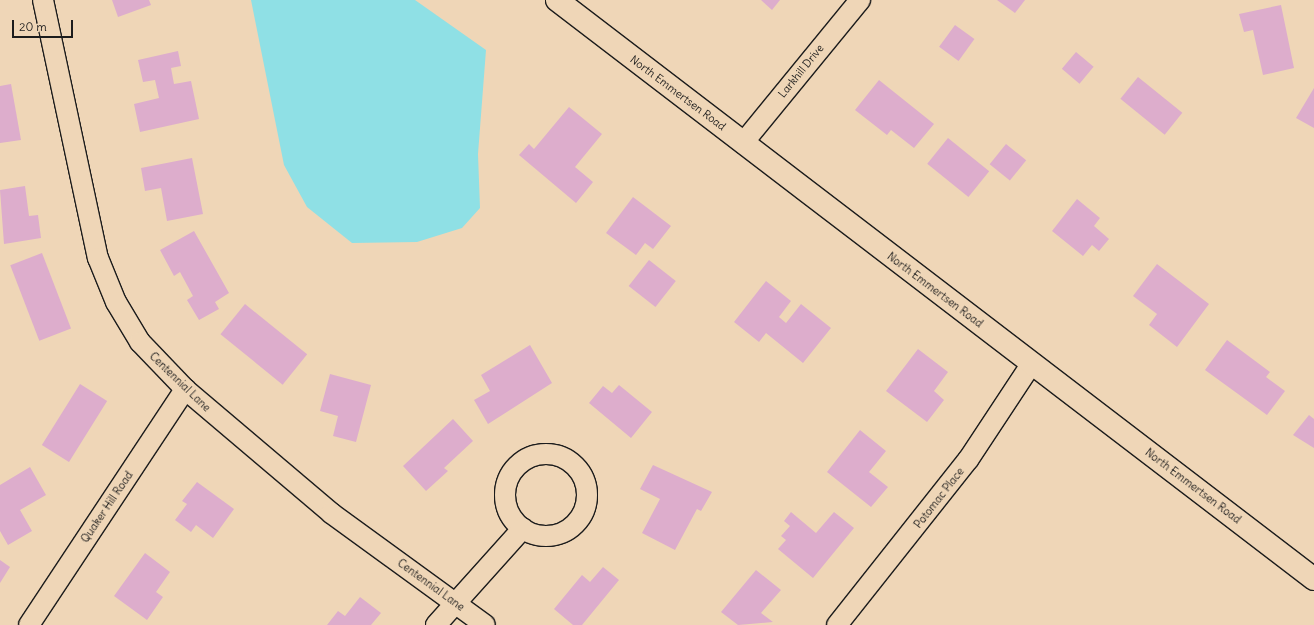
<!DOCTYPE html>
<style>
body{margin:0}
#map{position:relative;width:1314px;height:625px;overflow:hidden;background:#efd6b7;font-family:Delius,sans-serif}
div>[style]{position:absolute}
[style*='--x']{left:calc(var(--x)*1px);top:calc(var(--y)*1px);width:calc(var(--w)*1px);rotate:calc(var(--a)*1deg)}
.water>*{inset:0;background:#8fe0e5}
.building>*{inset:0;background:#ddadcc;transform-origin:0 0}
.roads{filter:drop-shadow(1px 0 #1c1c1c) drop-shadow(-1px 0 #1c1c1c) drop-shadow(0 1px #1c1c1c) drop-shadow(0 -1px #1c1c1c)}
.street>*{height:20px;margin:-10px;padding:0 10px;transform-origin:10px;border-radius:10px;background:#efd6b7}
.street>.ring{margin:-10px;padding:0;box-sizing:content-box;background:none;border:20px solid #efd6b7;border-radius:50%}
.secondary>*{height:22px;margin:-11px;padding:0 11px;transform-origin:11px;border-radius:11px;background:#efd6b7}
span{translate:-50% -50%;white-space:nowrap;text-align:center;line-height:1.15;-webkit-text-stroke:3px #efd6b7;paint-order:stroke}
.street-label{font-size:11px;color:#1c1c1c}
.scale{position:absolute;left:12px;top:20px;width:61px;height:18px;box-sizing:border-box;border:2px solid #1c1c1c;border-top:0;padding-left:5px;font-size:12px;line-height:14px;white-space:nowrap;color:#1c1c1c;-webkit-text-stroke:3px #efd6b7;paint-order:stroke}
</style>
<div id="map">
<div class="water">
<i style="clip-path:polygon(251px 0,415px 0,486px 50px,478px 154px,480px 208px,462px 228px,417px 242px,352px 243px,307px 207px,284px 165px)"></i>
</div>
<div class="building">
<i style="clip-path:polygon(112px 0,149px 0,151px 5px,118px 17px)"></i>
<i style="clip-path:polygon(761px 0,780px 0,772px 10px)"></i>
<i style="clip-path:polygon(997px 0,1025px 0,1015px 13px)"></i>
<i style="clip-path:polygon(1281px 5px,1294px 68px,1263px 75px,1253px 30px,1244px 32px,1239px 14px)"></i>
<i style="left:955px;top:25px;width:24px;height:27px;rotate:36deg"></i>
<i style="clip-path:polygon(178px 51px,181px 66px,171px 68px,174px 84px,191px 81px,199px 119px,140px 132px,134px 104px,159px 98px,155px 80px,143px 82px,138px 60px)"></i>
<i style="left:1076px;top:52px;width:23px;height:22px;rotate:40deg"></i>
<i style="left:1138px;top:77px;width:57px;height:28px;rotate:39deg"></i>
<i style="clip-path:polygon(879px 80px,934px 124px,914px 148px,891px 130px,887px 135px,855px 110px)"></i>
<i style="clip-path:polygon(11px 84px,21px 140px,0 143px,0 86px)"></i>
<i style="clip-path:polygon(1314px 88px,1314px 128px,1296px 118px)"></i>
<i style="clip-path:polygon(569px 107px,602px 134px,575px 167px,593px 182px,576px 203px,519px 155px,529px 144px,534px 149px)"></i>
<i style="left:948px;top:138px;width:53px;height:33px;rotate:39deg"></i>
<i style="left:1006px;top:144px;width:26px;height:26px;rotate:39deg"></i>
<i style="clip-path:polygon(192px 158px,203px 214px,167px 221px,161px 188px,145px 191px,141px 168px)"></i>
<i style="clip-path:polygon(25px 186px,29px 216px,38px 215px,41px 238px,4px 244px,0 190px)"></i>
<i style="clip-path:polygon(633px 197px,671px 226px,653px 249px,645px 243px,636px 255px,606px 233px)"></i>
<i style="clip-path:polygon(1077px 199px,1100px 218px,1094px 226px,1109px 239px,1099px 251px,1092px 245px,1083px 256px,1052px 231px)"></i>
<i style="clip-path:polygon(194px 231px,229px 293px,215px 302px,219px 309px,199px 320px,187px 300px,193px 296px,180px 272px,174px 276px,160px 250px)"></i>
<i style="left:42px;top:253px;width:81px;height:34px;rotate:69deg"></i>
<i style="left:649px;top:260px;width:34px;height:33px;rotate:38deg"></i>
<i style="clip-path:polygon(1157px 264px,1209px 304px,1177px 347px,1149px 325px,1157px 314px,1133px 296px)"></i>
<i style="clip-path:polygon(766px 281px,791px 301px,779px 317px,786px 323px,801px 304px,831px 328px,803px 363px,766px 333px,759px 342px,734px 322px)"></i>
<i style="left:245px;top:304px;width:80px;height:39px;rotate:39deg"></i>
<i style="clip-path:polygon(1227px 340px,1270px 372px,1266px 377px,1285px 391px,1267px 415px,1205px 370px)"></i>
<i style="clip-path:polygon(530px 345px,552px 383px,488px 424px,474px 400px,490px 391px,481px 375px)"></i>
<i style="clip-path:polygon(918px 349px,948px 372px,934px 391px,944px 400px,927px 422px,886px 391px)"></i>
<i style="clip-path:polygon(330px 374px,371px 385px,356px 442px,333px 436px,338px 416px,320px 411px)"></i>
<i style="left:80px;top:384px;width:32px;height:72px;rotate:32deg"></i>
<i style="clip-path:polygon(619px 385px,652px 412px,631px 438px,589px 403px,603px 386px,612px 393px)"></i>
<i style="clip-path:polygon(1309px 415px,1314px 419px,1314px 448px,1293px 435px)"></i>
<i style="clip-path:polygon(453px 419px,473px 441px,444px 468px,448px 471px,426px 491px,403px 466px)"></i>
<i style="clip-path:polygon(860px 430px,886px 451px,869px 472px,888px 487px,871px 507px,827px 472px)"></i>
<i style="clip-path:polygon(653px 465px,712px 492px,701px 511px,697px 509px,675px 550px,642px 533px,660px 499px,640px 489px)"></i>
<i style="clip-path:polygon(30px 467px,46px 495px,20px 510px,32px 531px,8px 545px,0 531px,0 485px)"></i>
<i style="clip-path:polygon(197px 482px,234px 509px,213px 538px,196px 525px,191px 532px,175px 520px,187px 504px,182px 501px)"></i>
<i style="clip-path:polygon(791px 512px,816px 533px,834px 512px,854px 528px,813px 578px,778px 549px,786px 540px,781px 536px,790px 526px,784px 521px)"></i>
<i style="clip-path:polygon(145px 553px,170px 572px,156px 592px,163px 597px,147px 620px,114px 596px)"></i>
<i style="clip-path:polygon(0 560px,10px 567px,0 583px)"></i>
<i style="clip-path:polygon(603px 567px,619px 580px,582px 625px,573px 625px,554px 609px,582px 575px,590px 582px)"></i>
<i style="clip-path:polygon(756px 570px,781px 590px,761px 613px,773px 622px,738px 625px,721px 612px)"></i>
<i style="clip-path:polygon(360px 597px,381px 613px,371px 625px,327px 625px,338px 611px,345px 616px)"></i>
</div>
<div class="roads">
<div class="street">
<i style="--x:43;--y:0;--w:264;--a:78"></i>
<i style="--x:98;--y:258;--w:48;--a:67.8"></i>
<i style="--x:116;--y:302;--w:47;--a:59"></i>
<i style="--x:140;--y:342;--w:65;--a:46.2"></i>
<i style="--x:185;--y:389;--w:192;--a:40.3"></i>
<i style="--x:331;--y:513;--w:190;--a:36"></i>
<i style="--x:743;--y:143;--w:185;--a:-50.7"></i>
<i class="ring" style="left:505px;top:454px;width:62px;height:62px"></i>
<i style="--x:29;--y:625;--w:283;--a:-56.5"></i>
<i style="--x:436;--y:625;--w:130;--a:-48.1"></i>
<i style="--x:837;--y:625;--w:211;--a:-51.6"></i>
<i style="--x:968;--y:460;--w:116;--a:-56.6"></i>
</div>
<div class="secondary">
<i style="--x:557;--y:0;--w:953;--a:37.41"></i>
</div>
</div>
<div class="street-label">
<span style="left:801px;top:71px;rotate:-51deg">Larkhill Drive</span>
<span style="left:678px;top:93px;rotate:37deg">North Emmertsen Road</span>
<span style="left:935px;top:290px;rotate:37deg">North Emmertsen Road</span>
<span style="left:180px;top:382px;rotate:44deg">Centennial Lane</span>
<span style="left:1193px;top:486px;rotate:37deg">North Emmertsen Road</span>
<span style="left:939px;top:498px;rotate:-52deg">Potomac Place</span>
<span style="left:107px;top:507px;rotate:-56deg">Quaker Hill Road</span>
<span style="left:431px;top:585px;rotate:36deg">Centennial Lane</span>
</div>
<div class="scale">20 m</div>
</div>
